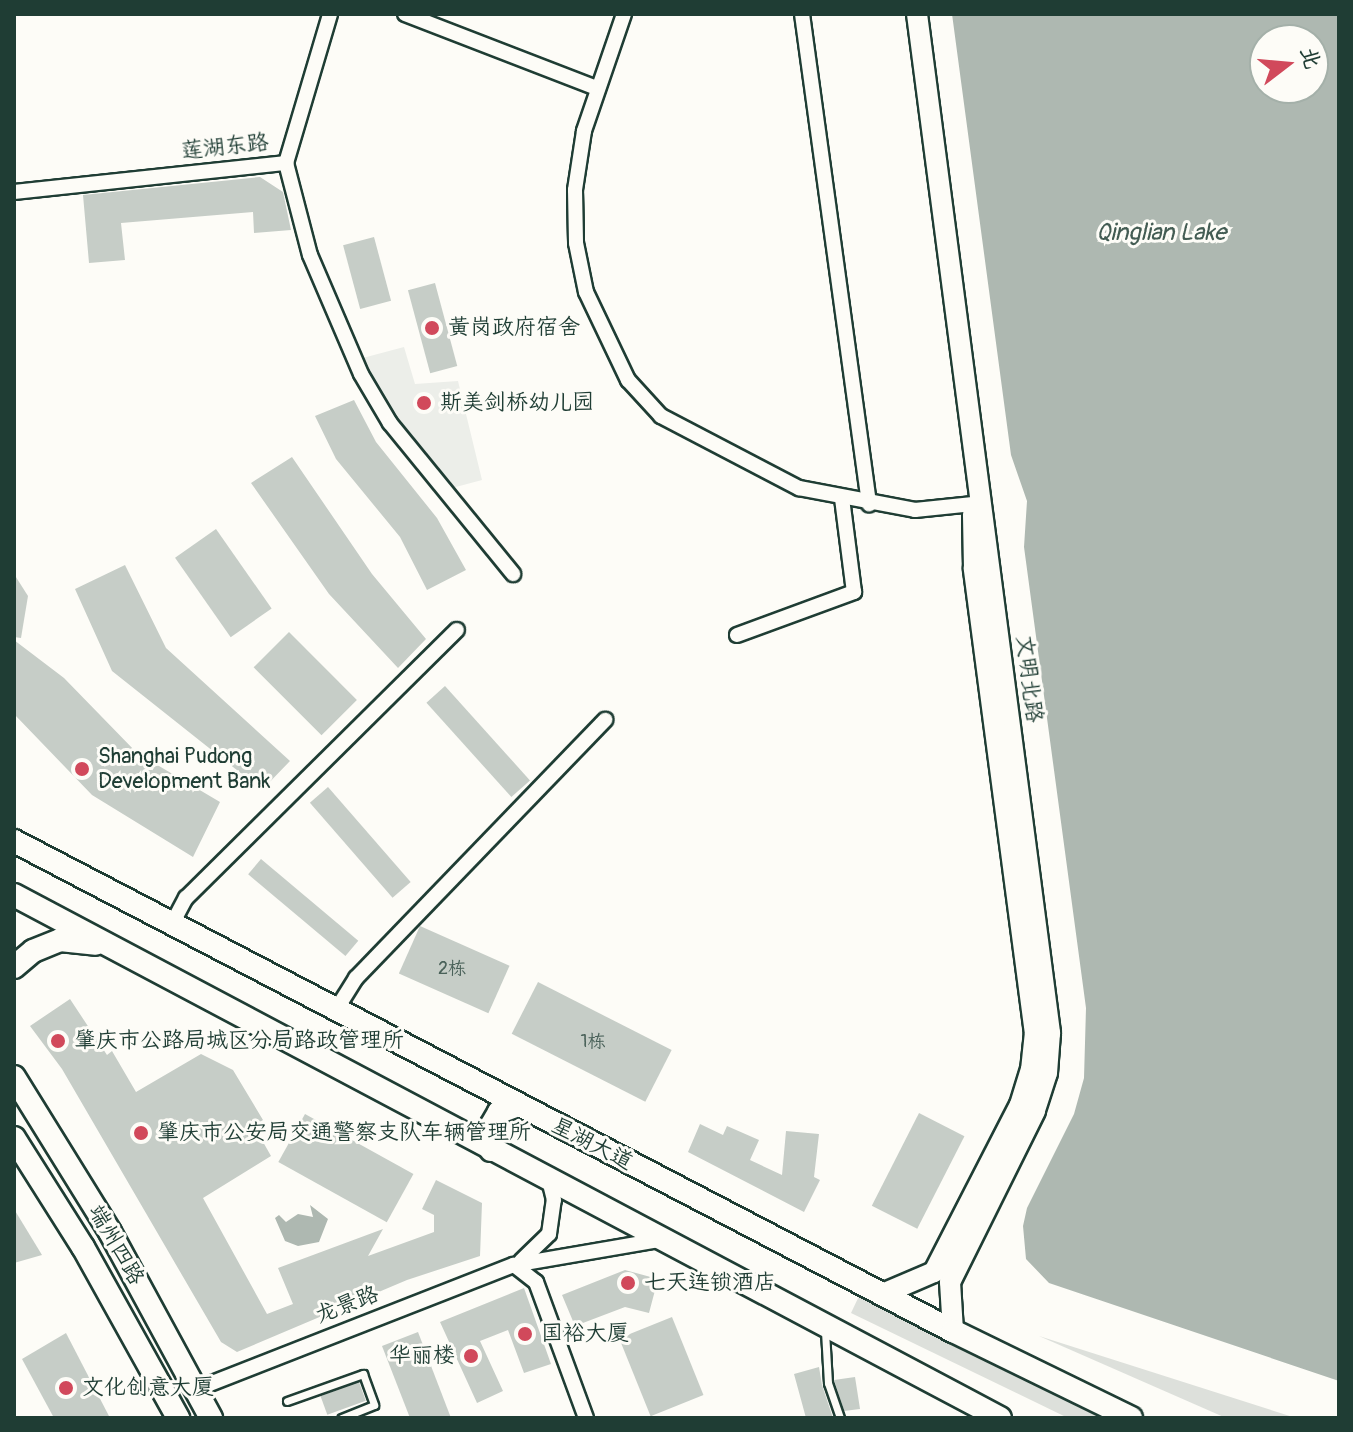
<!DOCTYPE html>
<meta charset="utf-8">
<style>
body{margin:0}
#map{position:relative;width:1353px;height:1432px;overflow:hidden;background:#fdfcf7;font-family:Pangolin,"LXGW WenKai TC",sans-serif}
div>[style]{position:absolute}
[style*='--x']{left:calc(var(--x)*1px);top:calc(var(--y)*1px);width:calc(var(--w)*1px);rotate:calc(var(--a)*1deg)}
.built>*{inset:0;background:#eceee9}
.green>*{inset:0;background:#dde0db}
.water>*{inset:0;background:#aeb8b1}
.building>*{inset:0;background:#c6cdc7;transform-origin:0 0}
.roads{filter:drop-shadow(2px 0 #1f3d34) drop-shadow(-2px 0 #1f3d34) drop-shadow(0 2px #1f3d34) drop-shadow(0 -2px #1f3d34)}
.lane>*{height:7px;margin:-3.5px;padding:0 3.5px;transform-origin:3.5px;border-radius:3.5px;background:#fdfcf7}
.street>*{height:14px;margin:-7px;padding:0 7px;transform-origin:7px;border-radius:7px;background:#fdfcf7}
.secondary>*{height:20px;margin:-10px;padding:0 10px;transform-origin:10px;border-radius:10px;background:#fdfcf7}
.primary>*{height:22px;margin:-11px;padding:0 11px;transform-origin:11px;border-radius:11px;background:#fdfcf7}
.dots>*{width:22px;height:22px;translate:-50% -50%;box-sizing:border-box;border:4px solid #fdfcf7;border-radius:50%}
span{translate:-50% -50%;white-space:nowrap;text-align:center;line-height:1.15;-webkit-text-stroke:6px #fdfcf7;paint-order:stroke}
.number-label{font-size:18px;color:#496159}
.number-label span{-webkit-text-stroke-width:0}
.street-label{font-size:22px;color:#1f3d34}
.poi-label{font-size:22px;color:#1f3d34}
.left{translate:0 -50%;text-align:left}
.right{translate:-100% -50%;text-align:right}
.water-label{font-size:24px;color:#435c53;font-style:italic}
.frame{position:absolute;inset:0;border:16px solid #1f3d34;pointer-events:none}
.north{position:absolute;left:1249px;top:24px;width:80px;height:80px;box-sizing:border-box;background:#fdfcf7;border:2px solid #a4b0a9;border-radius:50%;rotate:74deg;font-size:22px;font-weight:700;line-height:32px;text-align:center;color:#1f3d34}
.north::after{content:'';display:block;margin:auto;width:28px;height:36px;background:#d1495b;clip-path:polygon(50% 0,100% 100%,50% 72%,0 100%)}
</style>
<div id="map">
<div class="built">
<i style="clip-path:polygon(404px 347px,415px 384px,458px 381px,482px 480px,452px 488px,395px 423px,359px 359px)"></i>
</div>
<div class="green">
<i style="clip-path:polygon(860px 1294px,1118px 1418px,1068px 1418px,851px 1313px)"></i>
<i style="clip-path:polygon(1039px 1336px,1296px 1418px,1226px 1418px)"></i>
</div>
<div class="water">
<i style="clip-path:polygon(evenodd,952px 14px,1339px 14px,1339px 1381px,1049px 1283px,1026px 1259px,1023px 1226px,1027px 1208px,1074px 1114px,1084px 1078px,1086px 1008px,1024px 547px,1027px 501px,1011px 455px,952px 14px,1265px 40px,1313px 40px,1313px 88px,1265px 88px,1265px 40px)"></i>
<i style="clip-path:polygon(310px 1205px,328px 1219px,319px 1242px,298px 1246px,285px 1241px,275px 1218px,279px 1215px,286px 1222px,298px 1214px,313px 1217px)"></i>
</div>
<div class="building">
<i style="clip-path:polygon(260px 177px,283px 192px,291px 230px,254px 233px,253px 212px,121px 223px,125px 260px,89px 263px,83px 195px)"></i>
<i style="left:374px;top:237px;width:66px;height:32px;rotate:75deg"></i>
<i style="left:435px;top:283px;width:86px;height:28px;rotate:75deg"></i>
<i style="clip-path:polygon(354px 400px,376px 442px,437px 518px,466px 570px,427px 590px,400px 537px,336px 459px,315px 416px)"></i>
<i style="clip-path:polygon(292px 457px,372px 574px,426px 639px,398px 668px,329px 594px,251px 483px)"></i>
<i style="left:216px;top:529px;width:97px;height:50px;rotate:55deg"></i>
<i style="clip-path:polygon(125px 565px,166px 648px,290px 761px,262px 790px,112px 671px,75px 589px)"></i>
<i style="clip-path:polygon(14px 574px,28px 596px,21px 638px,14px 637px)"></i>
<i style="left:289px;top:632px;width:96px;height:50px;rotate:45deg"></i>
<i style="clip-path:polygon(14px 640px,64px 678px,137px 753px,220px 802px,193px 857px,92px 795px,14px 714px)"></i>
<i style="left:445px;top:686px;width:127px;height:25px;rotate:48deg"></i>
<i style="left:328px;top:787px;width:126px;height:24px;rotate:49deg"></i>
<i style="left:261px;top:859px;width:127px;height:20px;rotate:40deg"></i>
<i style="left:420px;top:926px;width:98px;height:52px;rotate:24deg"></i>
<i style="left:538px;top:982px;width:150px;height:58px;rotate:27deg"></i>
<i style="clip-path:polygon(70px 999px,107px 1055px,112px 1051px,136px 1092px,201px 1054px,233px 1070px,263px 1120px,254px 1126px,271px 1156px,203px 1198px,267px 1314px,293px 1304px,278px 1268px,383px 1229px,368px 1256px,434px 1232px,434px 1215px,422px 1209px,436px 1180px,482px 1203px,480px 1256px,407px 1280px,237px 1352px,221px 1342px,62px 1069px,30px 1026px)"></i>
<i style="left:919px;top:1113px;width:51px;height:104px;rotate:27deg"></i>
<i style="left:305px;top:1114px;width:124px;height:55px;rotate:29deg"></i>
<i style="clip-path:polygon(700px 1124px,723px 1135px,727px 1126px,759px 1140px,750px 1160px,782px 1175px,786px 1131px,819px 1134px,814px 1177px,820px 1180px,804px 1212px,688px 1152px)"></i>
<i style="clip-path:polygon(14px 1209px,42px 1255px,14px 1263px)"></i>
<i style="clip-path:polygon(625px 1270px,658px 1279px,649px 1313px,625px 1307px,575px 1326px,562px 1295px)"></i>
<i style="clip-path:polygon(524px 1288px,551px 1364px,524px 1373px,508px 1330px,480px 1341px,503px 1391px,477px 1403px,440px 1322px)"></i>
<i style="left:672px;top:1317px;width:84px;height:57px;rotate:68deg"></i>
<i style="clip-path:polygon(418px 1332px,451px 1418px,410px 1418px,382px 1346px)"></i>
<i style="clip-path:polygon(66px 1333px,110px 1418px,54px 1418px,22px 1359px)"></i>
<i style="clip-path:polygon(819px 1367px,822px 1385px,833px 1418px,806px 1418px,794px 1374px)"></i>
<i style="clip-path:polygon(855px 1377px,860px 1409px,844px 1411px,834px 1380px)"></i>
<i style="left:359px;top:1382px;width:20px;height:41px;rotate:70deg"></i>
</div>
<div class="roads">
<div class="lane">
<i style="--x:825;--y:1331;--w:52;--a:86.7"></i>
<i style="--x:828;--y:1383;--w:37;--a:71"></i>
<i style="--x:287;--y:1401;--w:81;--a:-19.6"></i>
<i style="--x:363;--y:1374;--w:33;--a:70"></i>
<i style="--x:374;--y:1405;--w:35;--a:158"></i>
</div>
<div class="street">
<i style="--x:405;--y:14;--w:206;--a:21.1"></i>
<i style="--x:624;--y:14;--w:124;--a:108.9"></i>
<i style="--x:584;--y:131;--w:60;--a:98.7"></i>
<i style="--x:575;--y:190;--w:53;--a:88.9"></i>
<i style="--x:576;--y:243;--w:50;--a:78.5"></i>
<i style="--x:586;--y:292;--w:98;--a:64.5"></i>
<i style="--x:628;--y:380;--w:49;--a:47.5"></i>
<i style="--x:661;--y:416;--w:156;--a:27.6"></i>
<i style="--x:799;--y:488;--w:118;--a:10.7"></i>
<i style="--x:915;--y:510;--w:68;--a:-5.9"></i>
<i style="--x:802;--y:14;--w:495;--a:82.2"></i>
<i style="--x:286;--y:163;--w:95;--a:75.4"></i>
<i style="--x:310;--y:255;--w:129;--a:66.8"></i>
<i style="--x:361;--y:374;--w:57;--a:59.4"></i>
<i style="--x:390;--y:423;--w:195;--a:50.8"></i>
<i style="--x:286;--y:163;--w:155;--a:-73.5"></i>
<i style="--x:14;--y:192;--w:274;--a:-6.1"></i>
<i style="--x:737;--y:635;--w:125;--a:-20.2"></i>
<i style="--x:854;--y:592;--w:95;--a:-97.3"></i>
<i style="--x:172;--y:924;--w:30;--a:-62"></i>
<i style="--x:186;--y:898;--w:381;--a:-44.7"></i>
<i style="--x:336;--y:1010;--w:38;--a:-58"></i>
<i style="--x:356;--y:978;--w:359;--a:-46"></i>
<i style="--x:521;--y:1261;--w:39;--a:-44"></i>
<i style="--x:549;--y:1234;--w:34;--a:-82"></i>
<i style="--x:554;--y:1200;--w:21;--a:-104"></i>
<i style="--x:514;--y:1265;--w:28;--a:38"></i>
<i style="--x:536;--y:1282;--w:145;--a:69.8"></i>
<i style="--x:197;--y:1389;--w:340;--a:-21.4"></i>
<i style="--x:514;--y:1265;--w:147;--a:-9.8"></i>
</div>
<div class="secondary">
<i style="--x:917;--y:14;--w:1028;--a:82.56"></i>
<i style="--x:1050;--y:1033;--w:40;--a:94.3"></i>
<i style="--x:1047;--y:1073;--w:40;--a:108"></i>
<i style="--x:1035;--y:1111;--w:191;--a:116.4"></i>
<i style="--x:950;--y:1282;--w:49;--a:86.5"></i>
<i style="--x:885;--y:1293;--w:53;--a:-23.2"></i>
<i style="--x:934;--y:1272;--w:188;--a:-62.8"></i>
<i style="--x:1020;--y:1105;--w:37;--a:-73"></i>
<i style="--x:1031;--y:1070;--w:36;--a:-84"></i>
<i style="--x:1035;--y:1034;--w:470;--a:-97.5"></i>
<i style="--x:974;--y:568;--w:54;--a:-91.1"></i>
</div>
<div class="primary">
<i style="--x:14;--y:841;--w:1059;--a:27.56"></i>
<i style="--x:953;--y:1331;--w:198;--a:26"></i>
<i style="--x:14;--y:895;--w:1116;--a:27.94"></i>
<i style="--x:14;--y:967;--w:25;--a:-40"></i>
<i style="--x:33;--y:951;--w:29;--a:-22"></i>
<i style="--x:60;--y:940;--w:36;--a:6"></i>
<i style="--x:14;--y:1077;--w:182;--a:58.2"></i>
<i style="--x:110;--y:1232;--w:212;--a:61.5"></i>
<i style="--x:14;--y:1138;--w:129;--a:57.7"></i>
<i style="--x:83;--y:1247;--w:196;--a:60.9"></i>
<i style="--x:491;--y:1150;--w:24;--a:-90"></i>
<i style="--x:491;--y:1126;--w:16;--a:-60"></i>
<i style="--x:499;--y:1112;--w:20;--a:-20"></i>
</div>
</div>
<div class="dots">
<i style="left:432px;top:328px;background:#d1495b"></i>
<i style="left:424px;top:403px;background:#d1495b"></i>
<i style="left:82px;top:769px;background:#d1495b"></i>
<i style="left:58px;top:1041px;background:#d1495b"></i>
<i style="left:141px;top:1133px;background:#d1495b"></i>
<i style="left:628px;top:1283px;background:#d1495b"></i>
<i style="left:525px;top:1334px;background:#d1495b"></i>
<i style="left:471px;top:1356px;background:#d1495b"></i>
<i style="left:66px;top:1388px;background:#d1495b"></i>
</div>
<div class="number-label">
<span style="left:452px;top:969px">2栋</span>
<span style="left:593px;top:1042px">1栋</span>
</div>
<div class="street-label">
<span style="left:225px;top:147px;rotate:-6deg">莲湖东路</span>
<span style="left:1029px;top:679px;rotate:83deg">文明北路</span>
<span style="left:592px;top:1144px;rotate:27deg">星湖大道</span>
<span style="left:116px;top:1245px;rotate:60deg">端州四路</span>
<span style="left:347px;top:1305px;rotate:-21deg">龙景路</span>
</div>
<div class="poi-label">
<span class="left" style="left:448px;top:328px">黄岗政府宿舍</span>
<span class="left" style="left:440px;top:403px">斯美剑桥幼儿园</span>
<span class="left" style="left:98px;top:769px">Shanghai Pudong<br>Development Bank</span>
<span class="left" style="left:74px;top:1041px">肇庆市公路局城区分局路政管理所</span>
<span class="left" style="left:157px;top:1133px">肇庆市公安局交通警察支队车辆管理所</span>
<span class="left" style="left:644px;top:1283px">七天连锁酒店</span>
<span class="left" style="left:541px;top:1334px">国裕大厦</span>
<span class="right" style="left:455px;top:1356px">华丽楼</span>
<span class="left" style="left:82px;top:1388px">文化创意大厦</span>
</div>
<div class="water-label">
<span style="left:1161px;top:233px">Qinglian Lake</span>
</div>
<div class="frame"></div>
<div class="north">北</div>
</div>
